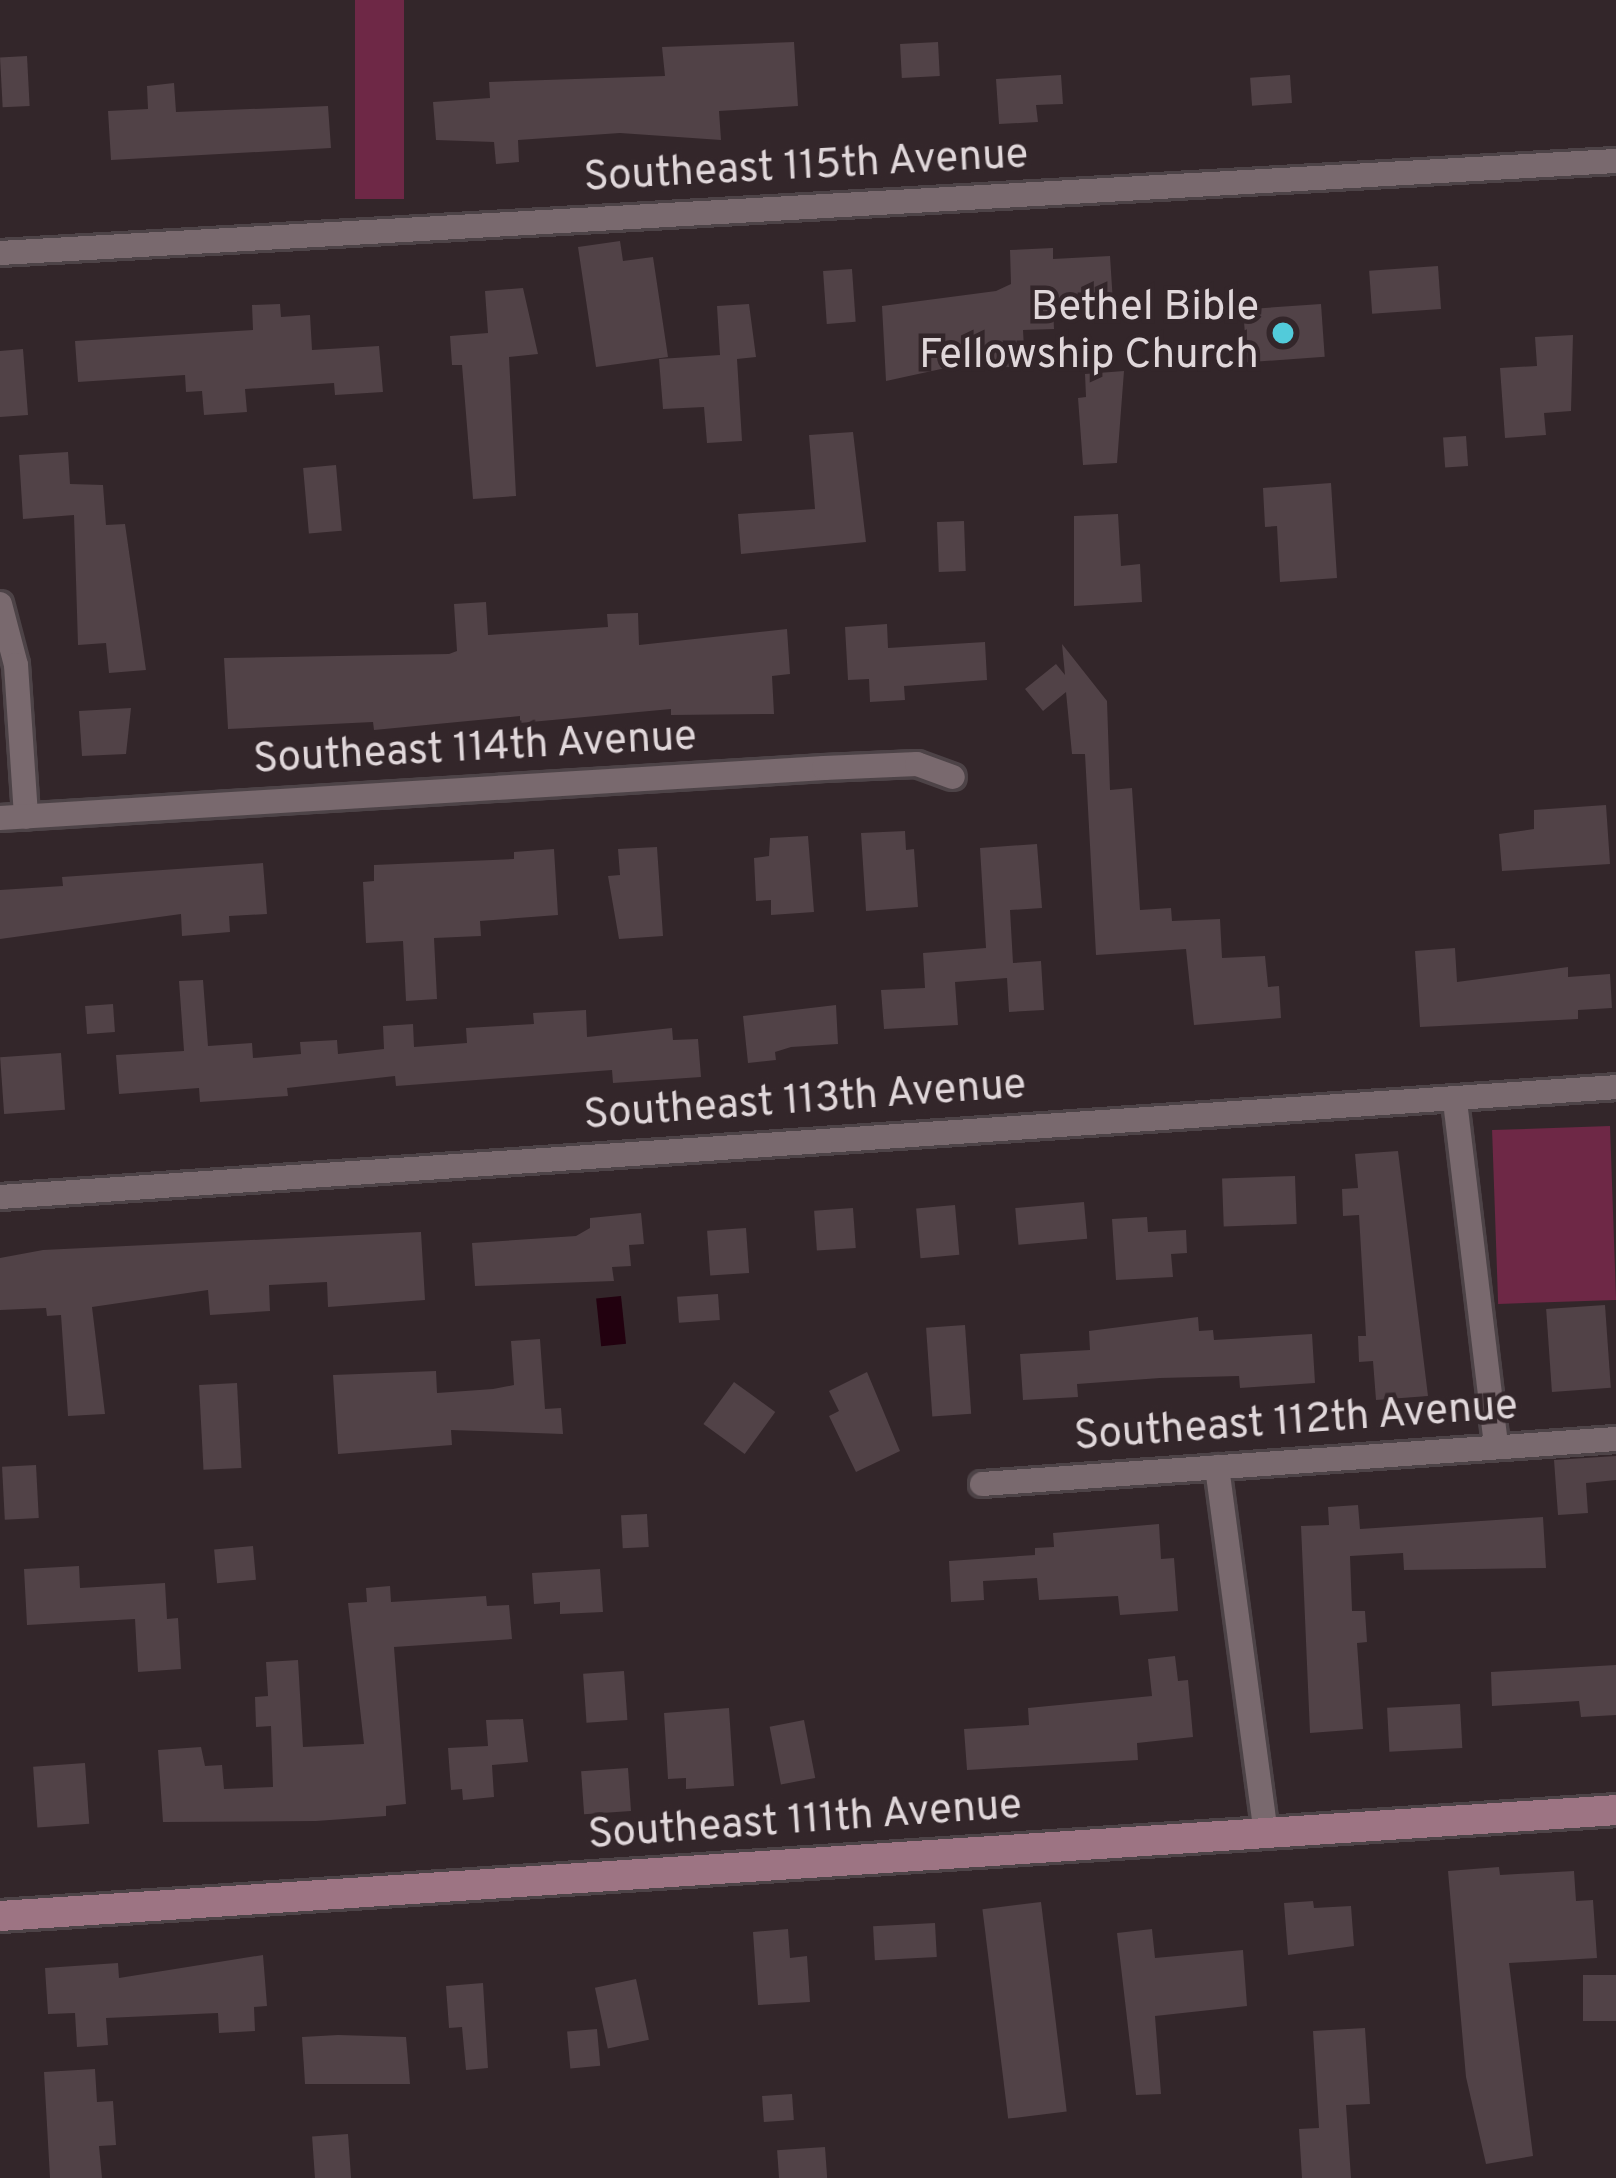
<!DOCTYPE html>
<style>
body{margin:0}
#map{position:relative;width:1616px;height:2178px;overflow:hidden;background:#33262a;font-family:Overpass,sans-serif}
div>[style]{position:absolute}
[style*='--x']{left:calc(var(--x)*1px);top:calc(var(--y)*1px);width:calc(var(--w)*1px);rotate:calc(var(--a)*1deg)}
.green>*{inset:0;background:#6e2846;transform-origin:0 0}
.water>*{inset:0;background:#22010f;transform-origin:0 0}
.building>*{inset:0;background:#514247;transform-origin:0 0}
.roads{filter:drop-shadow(3px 0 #4d4347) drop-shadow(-3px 0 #4d4347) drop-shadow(0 3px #4d4347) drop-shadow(0 -3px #4d4347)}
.street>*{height:24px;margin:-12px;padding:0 12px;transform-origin:12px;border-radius:12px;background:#79696e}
.secondary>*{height:30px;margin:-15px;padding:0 15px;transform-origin:15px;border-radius:15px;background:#9d7483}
.dots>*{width:33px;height:33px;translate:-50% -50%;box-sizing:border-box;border:6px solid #33262a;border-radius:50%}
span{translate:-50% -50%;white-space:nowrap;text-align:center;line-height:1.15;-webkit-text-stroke:9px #33262a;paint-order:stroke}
.street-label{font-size:42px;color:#e0d7da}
.poi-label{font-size:42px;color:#e0d7da}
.right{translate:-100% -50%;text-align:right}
</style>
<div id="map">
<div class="green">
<i style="left:355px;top:0;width:49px;height:199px"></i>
<i style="left:1610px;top:1126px;width:174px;height:118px;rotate:88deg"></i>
</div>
<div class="water">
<i style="left:621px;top:1296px;width:48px;height:25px;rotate:84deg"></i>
</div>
<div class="building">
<i style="clip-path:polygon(794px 42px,798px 106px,719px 111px,721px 140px,620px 133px,518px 140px,519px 162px,496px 164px,494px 142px,436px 140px,433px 102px,490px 98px,489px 82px,665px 76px,662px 47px)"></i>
<i style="left:938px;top:42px;width:34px;height:38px;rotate:87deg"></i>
<i style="left:27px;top:56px;width:50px;height:27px;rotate:87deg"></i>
<i style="clip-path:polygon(1061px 75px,1063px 104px,1036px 105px,1038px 122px,999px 124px,996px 79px)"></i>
<i style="left:1290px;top:75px;width:28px;height:40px;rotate:86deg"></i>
<i style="clip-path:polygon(174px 83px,176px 112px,328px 106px,331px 148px,111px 160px,108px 111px,148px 109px,147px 86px)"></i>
<i style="clip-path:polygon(620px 241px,623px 261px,653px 257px,668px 357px,596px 367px,578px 247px)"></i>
<i style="clip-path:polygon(1053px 248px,1053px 259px,1110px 256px,1113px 303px,1053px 306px,1054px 329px,1023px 330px,1025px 366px,988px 368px,987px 359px,886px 381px,882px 306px,996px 291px,1011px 284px,1010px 250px)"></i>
<i style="left:1438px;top:266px;width:43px;height:69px;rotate:86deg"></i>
<i style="left:852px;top:269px;width:53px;height:29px;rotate:86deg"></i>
<i style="clip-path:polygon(523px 288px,538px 354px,509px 357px,516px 496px,473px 499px,462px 365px,452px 365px,450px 336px,488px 333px,485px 291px)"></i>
<i style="clip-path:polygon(280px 304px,281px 317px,310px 315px,312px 350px,379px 346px,383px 392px,335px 395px,334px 383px,245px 389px,247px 412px,204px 415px,202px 391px,186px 392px,185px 375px,78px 382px,75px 341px,253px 330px,252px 305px)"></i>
<i style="clip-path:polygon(749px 304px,756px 357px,737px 359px,742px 441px,707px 443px,704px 407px,663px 409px,659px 359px,720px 355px,717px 306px)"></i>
<i style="left:1321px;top:304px;width:53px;height:78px;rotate:86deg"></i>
<i style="clip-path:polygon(1573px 335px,1571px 411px,1544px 413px,1546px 435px,1505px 438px,1500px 368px,1537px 366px,1535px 337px)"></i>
<i style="clip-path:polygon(23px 349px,28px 415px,0 417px,0 351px)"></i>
<i style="clip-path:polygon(1124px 371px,1117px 463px,1083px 465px,1078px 398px,1086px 397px,1085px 374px)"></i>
<i style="clip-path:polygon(853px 432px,866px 542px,741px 554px,738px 514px,815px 509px,809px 435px)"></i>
<i style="left:1466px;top:436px;width:30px;height:23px;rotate:86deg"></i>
<i style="clip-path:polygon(68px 452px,70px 484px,103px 485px,106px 525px,125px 524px,146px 670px,109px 673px,106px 643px,78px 645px,74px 515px,23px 519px,19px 455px)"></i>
<i style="left:336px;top:465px;width:66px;height:33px;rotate:85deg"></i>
<i style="clip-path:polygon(1331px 483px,1337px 578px,1280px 582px,1277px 526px,1265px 527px,1263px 488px)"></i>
<i style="clip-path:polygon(1118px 514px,1121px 566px,1140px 564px,1142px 602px,1074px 606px,1074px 516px)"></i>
<i style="left:964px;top:521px;width:50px;height:27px;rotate:88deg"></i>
<i style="clip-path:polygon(486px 602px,488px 635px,608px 627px,607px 614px,638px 613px,639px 645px,787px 629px,790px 674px,772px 676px,774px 714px,671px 715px,671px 709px,520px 723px,520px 716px,374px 730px,373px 722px,228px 729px,224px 658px,449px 654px,457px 651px,454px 604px)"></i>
<i style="clip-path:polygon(887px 624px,888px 648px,985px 642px,987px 680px,904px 686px,905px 700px,870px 702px,869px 679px,848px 680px,845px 627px)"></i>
<i style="clip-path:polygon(1062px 644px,1107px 701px,1110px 790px,1132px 788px,1140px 910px,1171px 908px,1172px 921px,1220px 919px,1222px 958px,1265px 956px,1268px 987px,1279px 986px,1281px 1018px,1194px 1025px,1186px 949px,1096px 955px,1085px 754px,1072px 754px,1066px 692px,1043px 711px,1025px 689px,1056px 664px,1065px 675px)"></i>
<i style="clip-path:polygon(131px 708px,126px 754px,82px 756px,79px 711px)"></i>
<i style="clip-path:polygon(1606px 805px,1610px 864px,1502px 871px,1499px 834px,1534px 829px,1534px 810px)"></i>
<i style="clip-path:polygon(905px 831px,906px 850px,914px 849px,918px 907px,866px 911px,861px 833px)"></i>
<i style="clip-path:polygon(808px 836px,814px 912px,771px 915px,771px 900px,756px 901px,754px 858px,769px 856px,770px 838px)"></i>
<i style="clip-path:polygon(1037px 844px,1042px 908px,1010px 910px,1013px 963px,1041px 961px,1044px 1010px,1009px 1012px,1007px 978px,955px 982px,958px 1025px,884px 1029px,881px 990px,925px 988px,923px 953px,986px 948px,980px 848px)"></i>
<i style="clip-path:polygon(657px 847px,663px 936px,619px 939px,608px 876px,620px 875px,618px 849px)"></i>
<i style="clip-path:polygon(554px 849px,558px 915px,480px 921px,481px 936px,434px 938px,437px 999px,406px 1001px,403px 941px,366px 943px,363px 882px,374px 881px,374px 865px,514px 859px,514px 852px)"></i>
<i style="clip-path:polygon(263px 863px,267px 914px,229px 916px,230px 932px,182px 936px,181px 914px,0 939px,0 890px,63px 886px,62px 877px)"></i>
<i style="clip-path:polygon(1455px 948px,1457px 982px,1568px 967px,1568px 977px,1610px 974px,1612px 1008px,1578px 1010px,1578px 1019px,1420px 1027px,1415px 951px)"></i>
<i style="clip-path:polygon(203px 980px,208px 1046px,252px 1043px,253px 1058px,301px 1054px,300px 1042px,337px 1040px,338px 1054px,384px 1049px,383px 1026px,413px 1024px,414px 1047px,467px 1043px,466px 1028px,534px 1024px,533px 1013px,586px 1010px,587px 1037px,672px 1028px,673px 1040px,698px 1039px,701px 1077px,613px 1083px,612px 1070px,396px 1086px,395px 1076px,287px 1088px,288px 1096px,200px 1102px,199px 1088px,119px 1094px,116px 1055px,184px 1051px,179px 981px)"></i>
<i style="left:113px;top:1004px;width:28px;height:28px;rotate:86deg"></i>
<i style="clip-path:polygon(836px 1005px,838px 1044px,791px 1047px,775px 1052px,776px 1060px,748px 1063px,743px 1016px)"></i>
<i style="left:61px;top:1053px;width:57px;height:61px;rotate:86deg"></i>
<i style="clip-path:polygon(1398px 1151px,1428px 1396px,1376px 1400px,1373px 1361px,1359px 1362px,1358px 1336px,1366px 1336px,1359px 1215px,1343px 1216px,1342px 1189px,1358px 1188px,1355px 1154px)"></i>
<i style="left:1295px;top:1176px;width:48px;height:73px;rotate:88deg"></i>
<i style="left:1084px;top:1202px;width:37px;height:69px;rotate:85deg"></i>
<i style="left:955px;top:1205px;width:50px;height:39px;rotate:85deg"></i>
<i style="left:853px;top:1208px;width:40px;height:39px;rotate:86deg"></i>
<i style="clip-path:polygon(641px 1213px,644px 1244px,629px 1245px,631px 1266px,612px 1267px,614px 1281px,475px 1286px,472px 1243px,576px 1236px,590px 1228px,590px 1218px)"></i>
<i style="clip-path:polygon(1147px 1217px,1148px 1232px,1186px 1230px,1187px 1253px,1171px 1254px,1173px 1277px,1116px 1280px,1112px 1219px)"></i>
<i style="left:746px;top:1228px;width:45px;height:39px;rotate:86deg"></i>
<i style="clip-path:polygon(421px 1232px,425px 1300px,328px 1307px,327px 1282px,269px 1285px,270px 1311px,210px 1315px,208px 1290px,92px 1307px,105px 1414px,68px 1416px,61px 1315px,47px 1316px,46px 1308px,0 1310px,0 1258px,43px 1250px)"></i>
<i style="left:718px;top:1294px;width:26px;height:41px;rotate:86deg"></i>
<i style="left:1605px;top:1305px;width:83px;height:59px;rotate:86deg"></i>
<i style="clip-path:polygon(1198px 1317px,1199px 1331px,1213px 1330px,1214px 1340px,1312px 1334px,1315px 1383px,1240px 1388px,1239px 1376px,1160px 1378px,1077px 1384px,1078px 1397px,1023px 1400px,1020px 1354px,1090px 1350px,1089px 1331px)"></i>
<i style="left:965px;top:1325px;width:89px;height:39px;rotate:86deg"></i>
<i style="clip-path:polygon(540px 1339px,545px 1409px,561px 1408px,563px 1434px,451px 1430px,452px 1445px,338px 1454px,333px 1375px,436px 1371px,437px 1393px,493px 1389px,514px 1385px,511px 1341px)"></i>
<i style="clip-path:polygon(867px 1372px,900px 1451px,856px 1472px,829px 1416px,839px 1411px,829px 1391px)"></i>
<i style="left:734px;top:1382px;width:51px;height:52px;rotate:36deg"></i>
<i style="left:237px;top:1383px;width:85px;height:38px;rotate:87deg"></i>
<i style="clip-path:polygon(1616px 1456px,1616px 1480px,1586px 1483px,1588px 1513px,1558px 1515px,1554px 1460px)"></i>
<i style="left:36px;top:1465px;width:53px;height:34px;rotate:87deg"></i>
<i style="clip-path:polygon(1358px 1505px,1360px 1529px,1543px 1517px,1546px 1568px,1404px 1570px,1403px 1553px,1350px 1556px,1352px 1611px,1365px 1611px,1367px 1642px,1357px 1643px,1363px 1729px,1310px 1733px,1301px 1526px,1329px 1525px,1328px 1507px)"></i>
<i style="left:647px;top:1514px;width:33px;height:26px;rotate:87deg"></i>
<i style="clip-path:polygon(1159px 1524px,1161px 1559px,1174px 1558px,1178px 1611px,1120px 1615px,1118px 1596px,1039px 1600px,1037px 1578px,983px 1581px,984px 1600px,951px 1602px,949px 1561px,1035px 1555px,1035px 1548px,1054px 1547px,1053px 1533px)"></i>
<i style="left:253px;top:1546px;width:34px;height:39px;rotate:85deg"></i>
<i style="clip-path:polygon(79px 1566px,80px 1588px,165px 1583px,167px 1619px,178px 1618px,181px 1669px,138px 1672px,135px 1619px,27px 1625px,24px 1569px)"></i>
<i style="clip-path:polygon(600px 1569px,603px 1612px,560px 1614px,560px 1602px,534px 1604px,532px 1573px)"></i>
<i style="clip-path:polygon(390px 1586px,391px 1602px,486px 1596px,487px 1606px,509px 1605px,512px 1639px,394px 1647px,406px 1804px,386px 1806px,386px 1816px,316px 1821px,163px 1822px,158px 1750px,201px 1747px,205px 1766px,222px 1765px,224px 1789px,273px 1787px,271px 1726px,256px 1727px,255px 1697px,268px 1696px,266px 1662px,298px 1660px,303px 1747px,364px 1744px,348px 1603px,367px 1602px,366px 1588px)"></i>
<i style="clip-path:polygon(1175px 1656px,1178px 1681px,1188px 1680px,1193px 1737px,1137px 1743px,1138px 1760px,967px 1770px,964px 1729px,1029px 1725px,1028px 1708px,1152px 1696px,1148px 1659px)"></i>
<i style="clip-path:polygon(1616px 1665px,1616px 1715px,1581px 1717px,1579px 1701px,1492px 1706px,1491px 1672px)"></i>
<i style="left:624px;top:1671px;width:49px;height:41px;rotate:86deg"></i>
<i style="left:1460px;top:1704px;width:44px;height:73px;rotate:87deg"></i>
<i style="clip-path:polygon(729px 1708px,734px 1786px,686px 1789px,686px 1778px,668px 1779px,664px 1713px)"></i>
<i style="clip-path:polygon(523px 1719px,528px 1762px,492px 1765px,494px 1797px,463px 1800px,462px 1789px,451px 1790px,448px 1748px,488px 1746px,486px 1720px)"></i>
<i style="left:804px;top:1720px;width:59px;height:35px;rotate:79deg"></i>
<i style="left:85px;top:1763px;width:61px;height:52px;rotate:86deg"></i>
<i style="left:628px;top:1768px;width:43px;height:47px;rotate:86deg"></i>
<i style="clip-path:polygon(1499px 1867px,1500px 1875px,1574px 1871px,1576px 1901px,1593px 1900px,1597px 1958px,1509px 1963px,1533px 2156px,1486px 2164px,1466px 2077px,1448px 1871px)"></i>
<i style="clip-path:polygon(1313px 1901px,1314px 1908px,1351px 1906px,1354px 1946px,1288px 1955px,1284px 1903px)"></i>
<i style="left:1041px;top:1902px;width:211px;height:59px;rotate:83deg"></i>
<i style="left:935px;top:1923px;width:34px;height:62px;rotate:87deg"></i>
<i style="clip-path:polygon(788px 1929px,790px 1958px,807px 1956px,810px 2002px,758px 2005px,753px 1932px)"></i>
<i style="clip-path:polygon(1152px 1929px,1155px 1958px,1243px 1950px,1247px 2006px,1155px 2016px,1161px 2094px,1136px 2095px,1117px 1933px)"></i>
<i style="clip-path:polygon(263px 1955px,267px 2006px,254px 2007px,255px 2031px,219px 2033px,218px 2013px,106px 2018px,108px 2045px,77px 2047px,75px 2013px,48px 2014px,45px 1968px,118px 1963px,119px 1978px)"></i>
<i style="left:1616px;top:1975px;width:46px;height:33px;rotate:90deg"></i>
<i style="left:636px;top:1979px;width:62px;height:42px;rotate:78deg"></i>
<i style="clip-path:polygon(483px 1983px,488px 2068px,466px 2070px,462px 2027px,449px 2028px,446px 1986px)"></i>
<i style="clip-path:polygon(1365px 2028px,1370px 2104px,1346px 2105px,1351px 2178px,1302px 2178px,1299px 2129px,1319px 2128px,1313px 2031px)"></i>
<i style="left:597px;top:2029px;width:37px;height:30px;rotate:85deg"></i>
<i style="clip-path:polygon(338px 2035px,406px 2037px,410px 2084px,305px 2084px,302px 2037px)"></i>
<i style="clip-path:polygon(95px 2069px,97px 2102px,113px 2101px,116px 2145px,99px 2146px,102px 2178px,50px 2178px,44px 2072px)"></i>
<i style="left:792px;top:2094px;width:26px;height:30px;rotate:86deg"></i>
<i style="left:348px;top:2134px;width:44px;height:36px;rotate:86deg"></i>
<i style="left:825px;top:2147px;width:31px;height:48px;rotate:86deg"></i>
</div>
<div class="roads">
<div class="street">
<i style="--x:0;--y:253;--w:1619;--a:-3.26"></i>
<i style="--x:0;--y:604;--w:63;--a:75.3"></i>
<i style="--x:16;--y:665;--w:152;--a:86.2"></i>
<i style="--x:0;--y:818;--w:826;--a:-3.47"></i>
<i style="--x:824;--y:768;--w:93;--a:-2.5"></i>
<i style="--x:917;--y:764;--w:38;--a:20"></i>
<i style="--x:1455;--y:1101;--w:348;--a:83.2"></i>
<i style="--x:0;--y:1197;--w:1620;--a:-3.89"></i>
<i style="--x:1217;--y:1467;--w:369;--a:82.4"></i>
<i style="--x:982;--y:1484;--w:636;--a:-4.06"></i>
</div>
<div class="secondary">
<i style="--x:0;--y:1916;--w:1619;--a:-3.75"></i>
</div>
</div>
<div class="dots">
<i style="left:1283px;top:333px;background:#52cbda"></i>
</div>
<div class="street-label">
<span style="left:806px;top:168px;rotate:-3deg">Southeast 115th Avenue</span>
<span style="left:475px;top:750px;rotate:-3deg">Southeast 114th Avenue</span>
<span style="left:805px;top:1102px;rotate:-4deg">Southeast 113th Avenue</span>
<span style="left:1296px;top:1423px;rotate:-4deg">Southeast 112th Avenue</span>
<span style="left:805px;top:1822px;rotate:-4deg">Southeast 111th Avenue</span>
</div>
<div class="poi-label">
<span class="right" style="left:1259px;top:333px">Bethel Bible<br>Fellowship Church</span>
</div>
</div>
